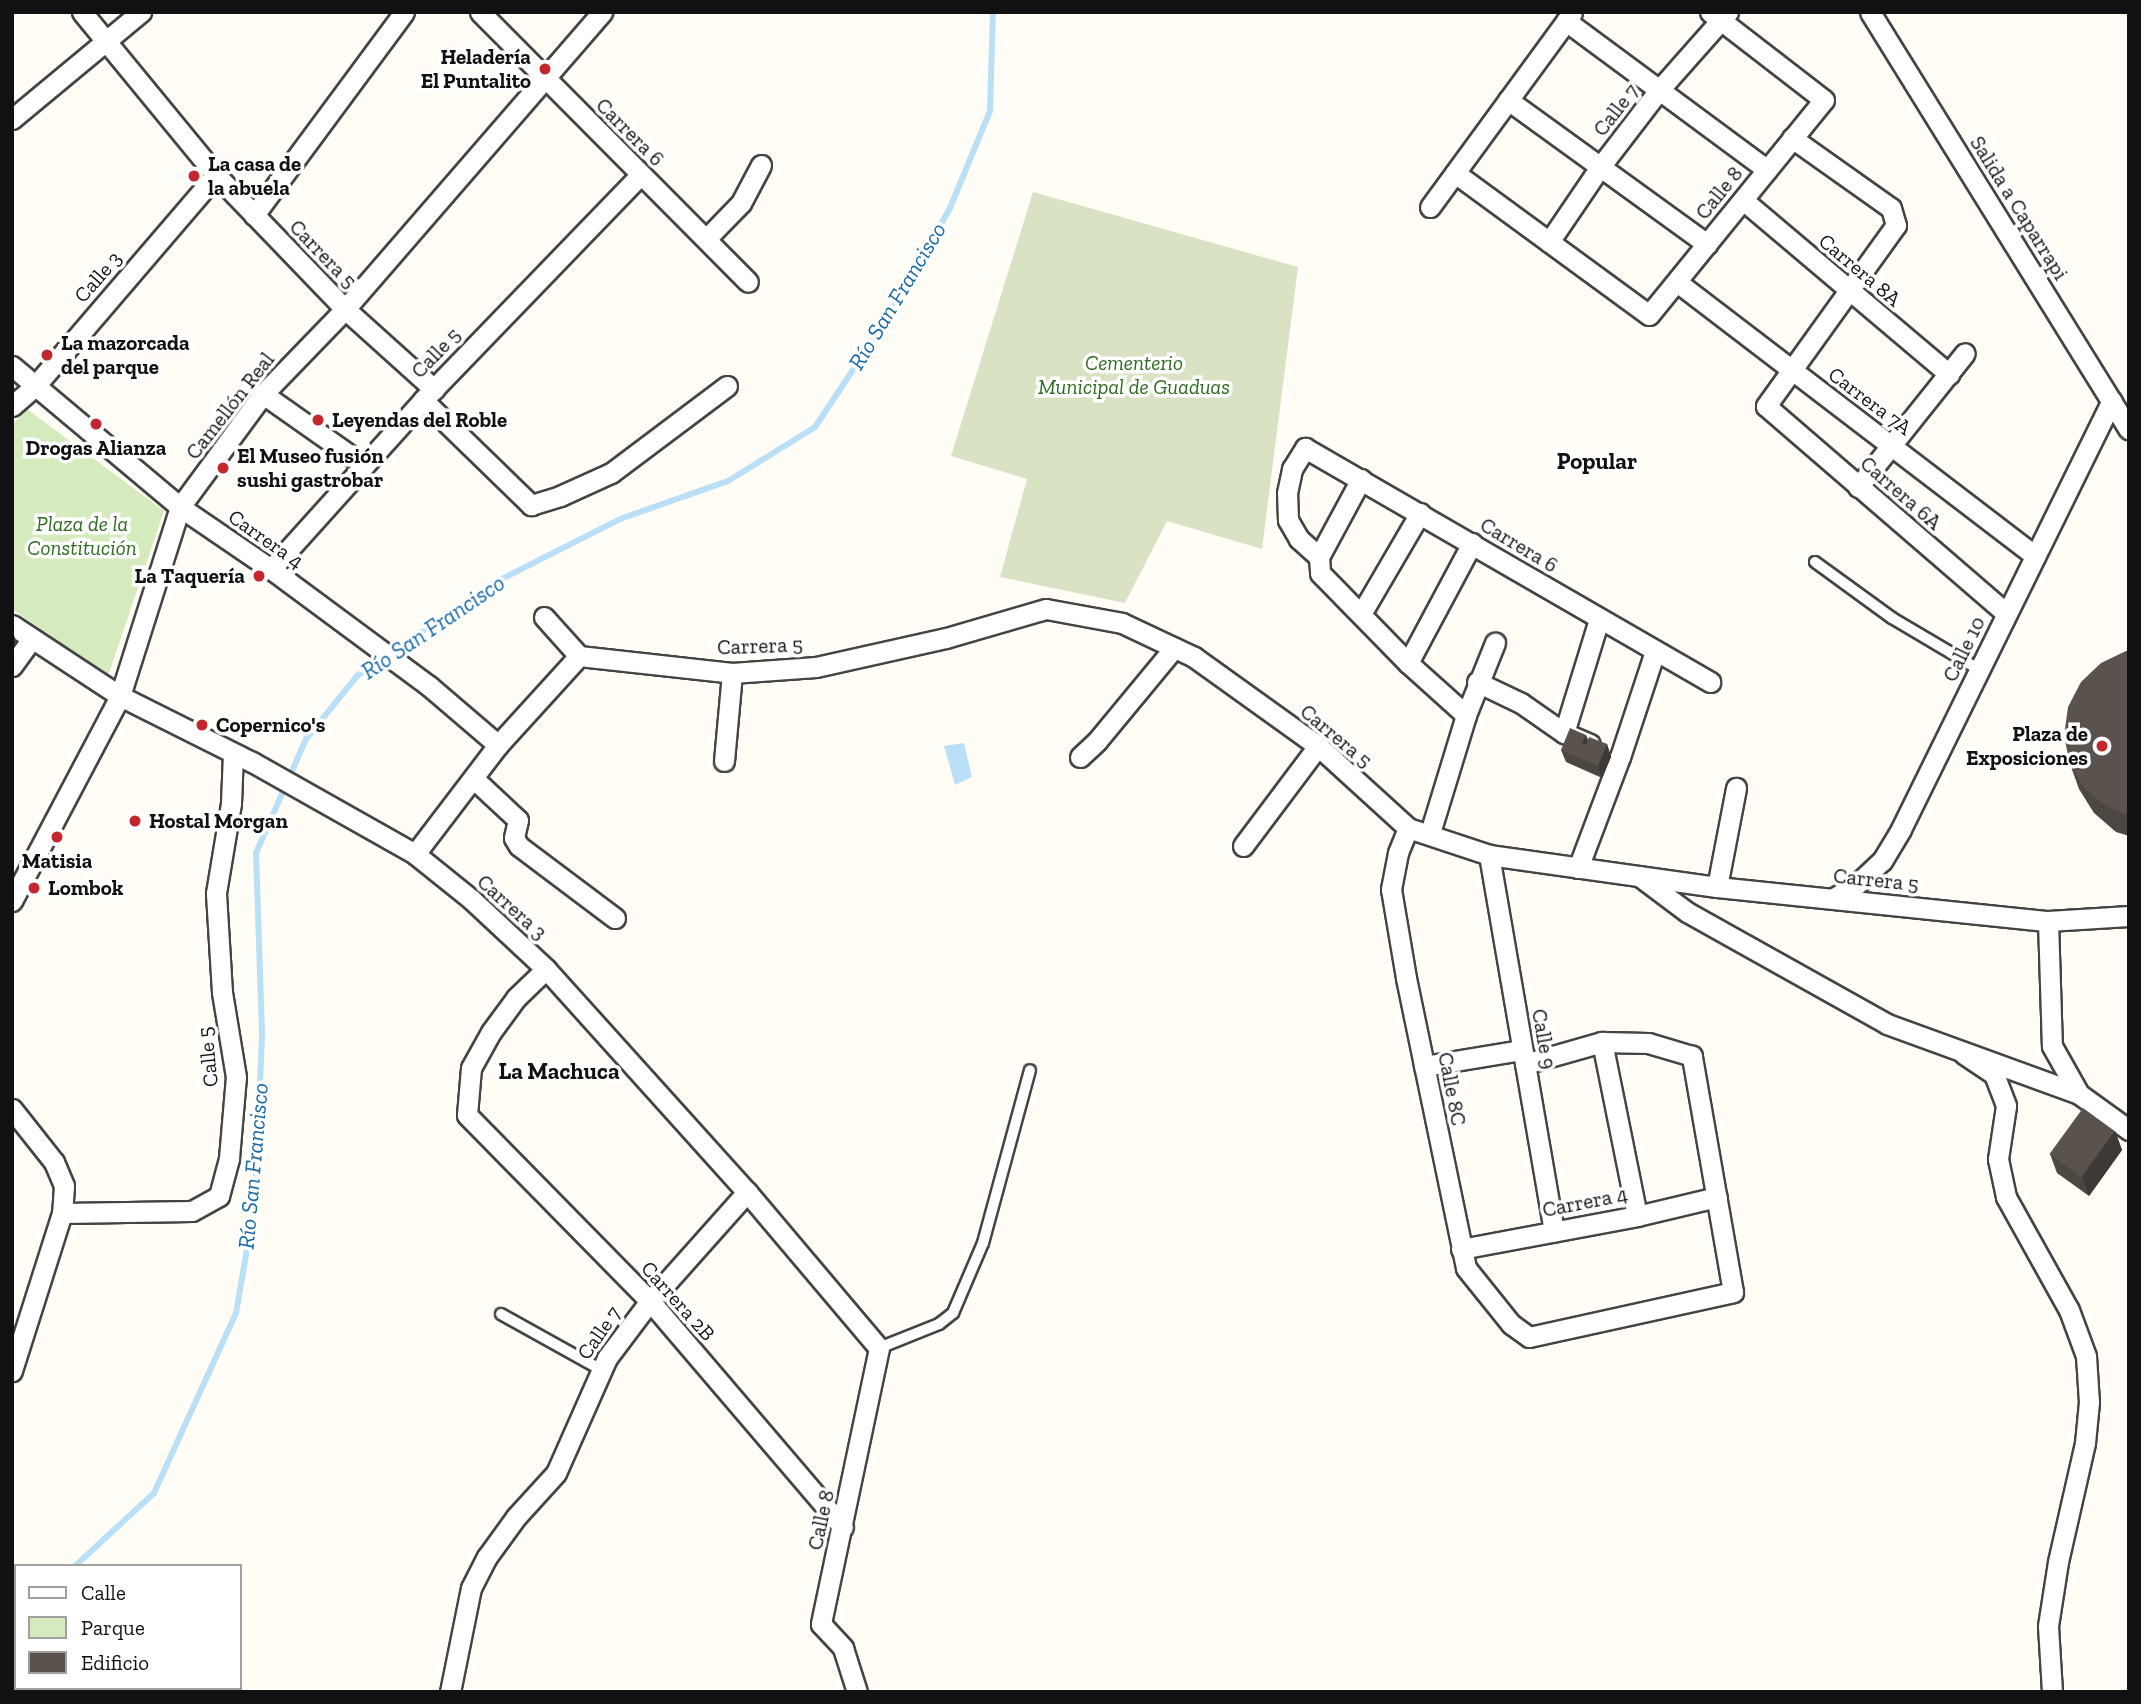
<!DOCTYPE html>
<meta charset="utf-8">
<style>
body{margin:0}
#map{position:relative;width:2141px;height:1704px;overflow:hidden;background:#fffdf5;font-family:"Zilla Slab",serif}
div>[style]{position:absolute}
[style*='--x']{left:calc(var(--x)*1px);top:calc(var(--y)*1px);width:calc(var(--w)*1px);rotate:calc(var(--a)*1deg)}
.green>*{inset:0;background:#d5ebbd}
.cemetery>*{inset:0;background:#d9e3c4}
.water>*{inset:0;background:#b9e0f7}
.stream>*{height:6px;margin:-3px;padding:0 3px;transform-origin:3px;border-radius:3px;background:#b9e0f7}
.roads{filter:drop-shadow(2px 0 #444) drop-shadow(-2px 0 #444) drop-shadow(0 2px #444) drop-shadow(0 -2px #444)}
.lane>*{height:10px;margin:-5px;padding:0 5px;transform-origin:5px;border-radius:5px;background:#fff}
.street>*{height:19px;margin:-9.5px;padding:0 9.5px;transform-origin:9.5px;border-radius:9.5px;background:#fff}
.wall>*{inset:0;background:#4d4742}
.shaded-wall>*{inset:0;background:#3f3936}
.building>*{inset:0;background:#5a524d;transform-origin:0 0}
.dots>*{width:19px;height:19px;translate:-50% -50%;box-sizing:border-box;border:4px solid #fff;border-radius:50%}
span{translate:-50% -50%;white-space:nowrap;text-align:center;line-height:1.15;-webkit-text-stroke:7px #fff;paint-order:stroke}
.poi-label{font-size:21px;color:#111;font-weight:700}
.right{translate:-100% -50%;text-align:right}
.left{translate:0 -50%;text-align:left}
.street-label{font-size:21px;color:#111}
.park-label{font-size:21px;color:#2f6b1f;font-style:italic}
.water-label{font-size:23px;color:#1768a6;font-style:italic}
.neighbourhood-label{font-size:23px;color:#111;font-weight:700}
.frame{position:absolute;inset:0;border:14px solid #111;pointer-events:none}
.legend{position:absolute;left:14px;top:1564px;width:228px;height:126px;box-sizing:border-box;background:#fff;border:2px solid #a0a0a0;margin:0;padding:9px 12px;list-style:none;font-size:21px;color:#111}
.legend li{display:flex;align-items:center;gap:14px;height:35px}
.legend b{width:35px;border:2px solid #a0a0a0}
</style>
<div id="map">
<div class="green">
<i style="clip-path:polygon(27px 409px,164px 511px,108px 676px,12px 609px,12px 425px)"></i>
</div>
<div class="cemetery">
<i style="clip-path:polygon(1033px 192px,1298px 267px,1262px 549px,1167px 521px,1125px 603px,1000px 577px,1027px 479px,951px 456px)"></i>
</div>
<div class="water">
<i style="clip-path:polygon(964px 743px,972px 777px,955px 785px,944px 746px)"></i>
</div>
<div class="stream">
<i style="--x:75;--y:1566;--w:108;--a:-42.7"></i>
<i style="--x:154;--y:1493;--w:198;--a:-65.5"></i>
<i style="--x:236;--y:1313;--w:112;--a:-80.2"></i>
<i style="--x:255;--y:1203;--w:170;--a:-87.6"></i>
<i style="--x:262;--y:1033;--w:180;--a:-91.9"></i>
<i style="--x:256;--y:853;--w:124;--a:-66.3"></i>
<i style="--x:306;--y:739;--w:81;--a:-51"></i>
<i style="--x:357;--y:676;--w:163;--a:-34.3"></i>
<i style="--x:492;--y:584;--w:144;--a:-26.9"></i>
<i style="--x:620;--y:519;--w:114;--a:-19.4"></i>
<i style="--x:728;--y:481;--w:102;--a:-31.8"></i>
<i style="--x:815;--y:427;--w:121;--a:-56.4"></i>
<i style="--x:882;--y:326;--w:136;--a:-60"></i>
<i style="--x:950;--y:208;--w:105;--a:-67.6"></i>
<i style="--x:990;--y:111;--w:99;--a:-88.3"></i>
<i style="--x:12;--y:1623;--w:5;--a:-37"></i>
</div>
<div class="roads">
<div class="lane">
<i style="--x:1815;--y:562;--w:95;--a:36"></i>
<i style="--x:1892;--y:618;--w:102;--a:30.6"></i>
<i style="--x:501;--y:1314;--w:113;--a:29.1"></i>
<i style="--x:879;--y:1348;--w:65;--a:-21.8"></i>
<i style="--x:939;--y:1324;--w:18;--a:-38"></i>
<i style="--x:953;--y:1313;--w:76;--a:-66.8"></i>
<i style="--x:983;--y:1243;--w:179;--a:-74.8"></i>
</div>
<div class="street">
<i style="--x:82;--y:12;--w:211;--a:50.6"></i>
<i style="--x:216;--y:175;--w:186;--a:46.1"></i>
<i style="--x:345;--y:309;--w:120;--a:42"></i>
<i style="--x:480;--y:12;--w:380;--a:45.2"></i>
<i style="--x:1870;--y:12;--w:491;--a:58.2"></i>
<i style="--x:1566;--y:21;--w:250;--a:36.5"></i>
<i style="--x:1508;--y:100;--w:246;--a:35.9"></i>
<i style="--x:12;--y:119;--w:168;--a:-39.7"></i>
<i style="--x:1792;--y:138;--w:121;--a:35.3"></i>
<i style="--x:1891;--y:208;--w:18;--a:74"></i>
<i style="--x:1896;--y:225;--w:223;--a:125.7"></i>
<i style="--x:1766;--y:406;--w:318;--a:40.8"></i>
<i style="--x:1455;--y:173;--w:240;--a:36.2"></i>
<i style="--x:1649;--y:315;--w:277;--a:-50.9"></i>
<i style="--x:1824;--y:100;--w:144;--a:-142.3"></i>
<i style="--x:1743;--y:200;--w:270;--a:40.2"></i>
<i style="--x:1430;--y:207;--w:240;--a:-53.8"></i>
<i style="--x:254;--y:215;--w:252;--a:-53.5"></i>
<i style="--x:706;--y:239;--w:50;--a:-45.8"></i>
<i style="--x:741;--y:203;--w:43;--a:-62.2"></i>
<i style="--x:1549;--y:242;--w:91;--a:-55.8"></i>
<i style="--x:1600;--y:167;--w:97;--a:-52.5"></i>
<i style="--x:1659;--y:90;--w:104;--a:-48.5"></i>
<i style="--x:1677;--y:282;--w:451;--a:37.4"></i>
<i style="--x:12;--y:366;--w:219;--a:40"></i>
<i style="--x:180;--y:507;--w:110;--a:34.3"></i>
<i style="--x:271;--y:569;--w:197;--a:36.5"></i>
<i style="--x:429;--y:686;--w:91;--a:40.5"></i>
<i style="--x:263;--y:394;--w:123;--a:35.1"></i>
<i style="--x:423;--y:400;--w:151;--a:44.2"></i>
<i style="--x:531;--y:505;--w:30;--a:-17"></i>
<i style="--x:560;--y:496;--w:56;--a:-24.3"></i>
<i style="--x:611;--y:473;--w:145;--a:-36.9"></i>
<i style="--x:12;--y:406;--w:32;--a:-41"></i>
<i style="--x:36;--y:385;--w:277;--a:-49.4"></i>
<i style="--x:1361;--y:479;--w:89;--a:118.3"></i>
<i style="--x:1319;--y:557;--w:16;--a:86"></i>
<i style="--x:1320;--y:573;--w:126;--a:45.6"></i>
<i style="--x:1408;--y:663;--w:78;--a:41.9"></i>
<i style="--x:1858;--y:487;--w:171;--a:-51.4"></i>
<i style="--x:1319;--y:557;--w:27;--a:-138"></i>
<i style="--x:1299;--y:539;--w:22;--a:-120"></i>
<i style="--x:1288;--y:520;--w:27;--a:-92"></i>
<i style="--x:1287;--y:493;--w:25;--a:-78"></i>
<i style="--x:1292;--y:469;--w:25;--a:-58"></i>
<i style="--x:1305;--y:448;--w:468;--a:30"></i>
<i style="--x:271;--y:569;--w:227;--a:-48"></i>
<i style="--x:423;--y:400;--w:313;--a:-46"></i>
<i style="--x:1361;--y:614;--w:117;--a:-59.7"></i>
<i style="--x:544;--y:617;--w:52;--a:48.1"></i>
<i style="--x:579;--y:656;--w:154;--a:6.3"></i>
<i style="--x:732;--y:673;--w:84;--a:-4.1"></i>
<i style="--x:816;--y:667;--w:133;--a:-12.6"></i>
<i style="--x:946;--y:638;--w:104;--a:-16.2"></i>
<i style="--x:1046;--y:609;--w:77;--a:10.4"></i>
<i style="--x:1122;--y:623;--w:80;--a:25.3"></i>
<i style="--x:1194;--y:657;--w:153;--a:35.7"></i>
<i style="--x:1318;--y:746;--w:122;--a:42.3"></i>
<i style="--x:1408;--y:828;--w:85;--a:18.4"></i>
<i style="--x:1489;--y:855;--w:230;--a:8"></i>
<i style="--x:1717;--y:887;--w:333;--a:5.9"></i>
<i style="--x:2048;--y:921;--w:81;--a:-3.5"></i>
<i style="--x:12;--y:625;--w:129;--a:33.3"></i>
<i style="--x:120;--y:696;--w:148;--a:26.6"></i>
<i style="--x:252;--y:762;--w:187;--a:29.4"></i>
<i style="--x:415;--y:854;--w:72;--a:38.8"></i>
<i style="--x:471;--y:899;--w:103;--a:43"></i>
<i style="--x:546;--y:969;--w:300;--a:48"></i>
<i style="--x:747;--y:1192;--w:204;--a:49.8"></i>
<i style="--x:879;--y:1348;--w:282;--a:101.9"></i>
<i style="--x:821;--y:1624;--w:33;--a:47"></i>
<i style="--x:843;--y:1648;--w:46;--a:72.3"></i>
<i style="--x:1408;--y:663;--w:136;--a:-61.9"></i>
<i style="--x:12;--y:666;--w:34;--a:-54"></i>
<i style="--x:1477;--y:682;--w:49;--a:25.5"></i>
<i style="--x:1521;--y:703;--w:52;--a:34.9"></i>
<i style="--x:1564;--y:733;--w:28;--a:23"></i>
<i style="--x:1564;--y:733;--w:119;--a:-72.9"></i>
<i style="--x:1080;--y:757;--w:23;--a:-43"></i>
<i style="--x:1097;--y:741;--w:121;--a:-50.4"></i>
<i style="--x:724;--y:761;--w:88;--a:-84.8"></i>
<i style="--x:474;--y:779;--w:60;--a:43"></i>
<i style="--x:518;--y:820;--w:18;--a:103"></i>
<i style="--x:514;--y:838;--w:9;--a:58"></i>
<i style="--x:519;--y:846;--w:120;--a:36.9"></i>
<i style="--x:1408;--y:828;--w:27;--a:112"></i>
<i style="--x:1398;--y:853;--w:37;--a:101"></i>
<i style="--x:1391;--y:889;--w:90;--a:80.4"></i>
<i style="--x:1406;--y:978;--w:296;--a:78.3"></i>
<i style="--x:1466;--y:1268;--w:72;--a:51.2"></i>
<i style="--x:1511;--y:1324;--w:22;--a:36"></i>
<i style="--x:1529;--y:1337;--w:209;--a:-12.4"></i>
<i style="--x:1733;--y:1292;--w:240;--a:-99.9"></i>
<i style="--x:1692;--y:1056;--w:46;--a:-163.5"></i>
<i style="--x:1648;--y:1043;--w:46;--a:-178.8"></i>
<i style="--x:1602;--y:1042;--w:80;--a:164.1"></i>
<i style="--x:1430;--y:833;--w:123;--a:-73"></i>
<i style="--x:1466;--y:715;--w:78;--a:-68.1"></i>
<i style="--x:1243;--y:846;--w:125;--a:-53.1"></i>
<i style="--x:415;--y:854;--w:137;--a:-52.7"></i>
<i style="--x:498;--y:745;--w:120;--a:-47.7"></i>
<i style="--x:1489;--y:855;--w:382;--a:80.2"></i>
<i style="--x:1578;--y:868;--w:119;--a:-69.3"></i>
<i style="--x:1620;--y:757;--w:112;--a:-71.7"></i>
<i style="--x:1639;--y:876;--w:60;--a:36.9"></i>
<i style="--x:1687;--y:912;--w:229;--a:29.2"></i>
<i style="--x:1887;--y:1024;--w:204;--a:20"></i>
<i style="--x:2079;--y:1094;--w:62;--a:35.8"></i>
<i style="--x:1717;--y:887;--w:101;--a:-79.1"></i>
<i style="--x:1834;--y:898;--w:27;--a:-31"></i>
<i style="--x:1857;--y:884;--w:34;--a:-43"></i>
<i style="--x:1882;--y:861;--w:37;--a:-59"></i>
<i style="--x:1901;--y:829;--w:477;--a:-63.8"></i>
<i style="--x:12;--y:901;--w:232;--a:-62.2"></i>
<i style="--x:120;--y:696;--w:198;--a:-72.4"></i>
<i style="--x:180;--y:507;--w:140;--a:-53.7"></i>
<i style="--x:263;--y:394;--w:118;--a:-46"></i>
<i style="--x:345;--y:309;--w:393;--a:-49.1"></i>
<i style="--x:2048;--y:921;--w:125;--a:88.2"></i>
<i style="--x:2052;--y:1046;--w:55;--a:60.6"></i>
<i style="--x:546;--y:969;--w:42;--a:136"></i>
<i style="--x:516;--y:998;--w:42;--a:126.3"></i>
<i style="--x:491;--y:1032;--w:41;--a:119.1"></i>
<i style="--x:471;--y:1068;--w:47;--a:94.9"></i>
<i style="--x:467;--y:1115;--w:261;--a:45.5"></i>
<i style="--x:650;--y:1301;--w:297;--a:49.5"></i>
<i style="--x:1602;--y:1042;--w:177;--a:78.6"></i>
<i style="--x:1964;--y:1054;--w:36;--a:34"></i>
<i style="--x:1994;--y:1074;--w:34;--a:69"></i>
<i style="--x:2006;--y:1106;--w:54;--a:98.6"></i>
<i style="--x:1998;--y:1159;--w:39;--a:78"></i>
<i style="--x:2006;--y:1197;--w:129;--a:60.9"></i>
<i style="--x:2069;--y:1310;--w:49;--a:69.7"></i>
<i style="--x:2086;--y:1356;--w:46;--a:86.3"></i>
<i style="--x:2089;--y:1402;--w:41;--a:95.6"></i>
<i style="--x:2085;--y:1443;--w:122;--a:102.8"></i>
<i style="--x:2058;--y:1562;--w:65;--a:98.9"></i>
<i style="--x:2048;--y:1626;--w:66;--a:86.5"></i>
<i style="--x:1424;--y:1066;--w:99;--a:-9.3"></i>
<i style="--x:12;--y:1109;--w:68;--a:51.6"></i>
<i style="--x:54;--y:1162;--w:26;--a:67"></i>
<i style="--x:64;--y:1186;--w:27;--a:94"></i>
<i style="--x:62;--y:1213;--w:166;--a:107.6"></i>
<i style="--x:62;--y:1213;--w:130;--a:-0.9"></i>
<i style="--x:192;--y:1211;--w:31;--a:-29"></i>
<i style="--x:219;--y:1196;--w:39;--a:-75"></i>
<i style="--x:229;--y:1158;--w:81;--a:-85.1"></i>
<i style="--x:236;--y:1077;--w:86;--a:-99.4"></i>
<i style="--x:222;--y:992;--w:99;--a:-93.5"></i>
<i style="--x:216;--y:893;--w:91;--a:-80.5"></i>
<i style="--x:231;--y:803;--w:49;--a:-87.7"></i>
<i style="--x:1461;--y:1249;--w:179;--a:-10.6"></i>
<i style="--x:1637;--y:1216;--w:82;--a:-13.4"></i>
<i style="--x:450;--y:1692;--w:106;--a:-78.6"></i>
<i style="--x:471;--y:1588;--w:35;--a:-63"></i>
<i style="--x:487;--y:1557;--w:49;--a:-54.1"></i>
<i style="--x:516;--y:1517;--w:59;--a:-47.7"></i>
<i style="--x:556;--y:1473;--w:126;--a:-66.1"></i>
<i style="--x:607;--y:1358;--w:71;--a:-53"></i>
<i style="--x:650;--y:1301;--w:146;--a:-48.3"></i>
</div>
</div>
<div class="wall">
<i style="clip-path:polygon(2129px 651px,2129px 836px,2116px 832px,2094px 813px,2079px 789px,2070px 764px)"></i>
<i style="clip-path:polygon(1586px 735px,1588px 740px,1607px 744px,1611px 757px,1602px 778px,1566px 762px,1561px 750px)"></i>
<i style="clip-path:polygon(2115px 1131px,2122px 1150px,2089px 1196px,2057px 1173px,2050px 1154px)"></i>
</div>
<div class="shaded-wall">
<i style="clip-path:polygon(12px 630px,17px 643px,12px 650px)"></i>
<i style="clip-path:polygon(1586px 735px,1590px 747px,1582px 743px)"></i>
<i style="clip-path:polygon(1607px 744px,1611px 757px,1602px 778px,1598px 766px)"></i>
<i style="clip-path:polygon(2115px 1131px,2122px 1150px,2089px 1196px,2082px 1177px)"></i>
</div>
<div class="building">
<i style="clip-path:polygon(2126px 651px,2129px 651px,2129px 815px,2107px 807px,2085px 789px,2070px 764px,2064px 736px,2068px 707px,2081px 682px,2101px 663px)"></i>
<i style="clip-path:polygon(1570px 728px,1586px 735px,1582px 743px,1586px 745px,1589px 737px,1607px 744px,1598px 766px,1561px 750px)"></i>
<i style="left:2083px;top:1108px;width:39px;height:57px;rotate:36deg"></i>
</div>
<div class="dots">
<i style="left:545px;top:69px;background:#c4262e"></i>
<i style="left:194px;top:176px;background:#c4262e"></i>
<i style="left:47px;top:355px;background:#c4262e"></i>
<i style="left:318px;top:420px;background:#c4262e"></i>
<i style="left:96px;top:424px;background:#c4262e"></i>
<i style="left:223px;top:468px;background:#c4262e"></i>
<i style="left:259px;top:576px;background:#c4262e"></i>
<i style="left:202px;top:725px;background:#c4262e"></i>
<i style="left:2102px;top:746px;background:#c4262e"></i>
<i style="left:135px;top:821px;background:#c4262e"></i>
<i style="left:57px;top:837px;background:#c4262e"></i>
<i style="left:34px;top:888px;background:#c4262e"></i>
</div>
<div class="poi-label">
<span class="right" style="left:531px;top:69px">Heladería<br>El Puntalito</span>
<span class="left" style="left:208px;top:176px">La casa de<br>la abuela</span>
<span class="left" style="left:61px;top:355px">La mazorcada<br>del parque</span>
<span class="left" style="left:332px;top:420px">Leyendas del Roble</span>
<span style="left:96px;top:448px">Drogas Alianza</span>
<span class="left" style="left:237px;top:468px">El Museo fusión<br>sushi gastrobar</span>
<span class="right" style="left:245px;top:576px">La Taquería</span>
<span class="left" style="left:216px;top:725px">Copernico's</span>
<span class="right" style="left:2088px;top:746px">Plaza de<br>Exposiciones</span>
<span class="left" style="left:149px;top:821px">Hostal Morgan</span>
<span style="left:57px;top:861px">Matisia</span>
<span class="left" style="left:48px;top:888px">Lombok</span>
</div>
<div class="street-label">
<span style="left:1616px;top:110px;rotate:-52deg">Calle 7</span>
<span style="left:630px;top:132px;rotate:45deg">Carrera 6</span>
<span style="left:1719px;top:193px;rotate:-51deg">Calle 8</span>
<span style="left:2019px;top:208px;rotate:58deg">Salida a Caparrapi</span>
<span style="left:323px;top:254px;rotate:46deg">Carrera 5</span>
<span style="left:1860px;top:270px;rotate:40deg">Carrera 8A</span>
<span style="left:98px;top:277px;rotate:-49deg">Calle 3</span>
<span style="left:436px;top:353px;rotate:-46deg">Calle 5</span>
<span style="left:1870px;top:401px;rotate:37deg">Carrera 7A</span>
<span style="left:230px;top:406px;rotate:-52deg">Camellón Real</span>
<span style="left:1901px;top:493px;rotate:41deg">Carrera 6A</span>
<span style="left:266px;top:539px;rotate:35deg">Carrera 4</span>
<span style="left:1519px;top:545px;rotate:31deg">Carrera 6</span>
<span style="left:760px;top:646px;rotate:-2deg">Carrera 5</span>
<span style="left:1964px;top:649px;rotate:-64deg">Calle 10</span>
<span style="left:1336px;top:736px;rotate:40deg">Carrera 5</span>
<span style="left:1876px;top:880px;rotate:6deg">Carrera 5</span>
<span style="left:512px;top:907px;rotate:42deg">Carrera 3</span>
<span style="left:1544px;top:1039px;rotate:80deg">Calle 9</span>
<span style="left:208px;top:1057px;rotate:-96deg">Calle 5</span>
<span style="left:1452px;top:1089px;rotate:79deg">Calle 8C</span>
<span style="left:1585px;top:1202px;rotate:-11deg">Carrera 4</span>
<span style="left:678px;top:1301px;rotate:48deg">Carrera 2B</span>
<span style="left:599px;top:1333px;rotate:-55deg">Calle 7</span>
<span style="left:821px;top:1520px;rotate:-78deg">Calle 8</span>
</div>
<div class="park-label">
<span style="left:1134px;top:375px">Cementerio<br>Municipal de Guaduas</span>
<span style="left:82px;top:536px">Plaza de la<br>Constitución</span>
</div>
<div class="water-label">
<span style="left:897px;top:296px;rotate:-59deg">Río San Francisco</span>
<span style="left:433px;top:627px;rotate:-34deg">Río San Francisco</span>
<span style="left:253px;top:1166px;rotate:-85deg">Río San Francisco</span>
</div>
<div class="neighbourhood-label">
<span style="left:1597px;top:461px">Popular</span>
<span style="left:559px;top:1071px">La Machuca</span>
</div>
<div class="frame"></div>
<ul class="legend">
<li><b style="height:9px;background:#fff"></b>Calle</li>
<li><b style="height:19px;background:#d5ebbd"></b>Parque</li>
<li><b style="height:19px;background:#5a524d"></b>Edificio</li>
</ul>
</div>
